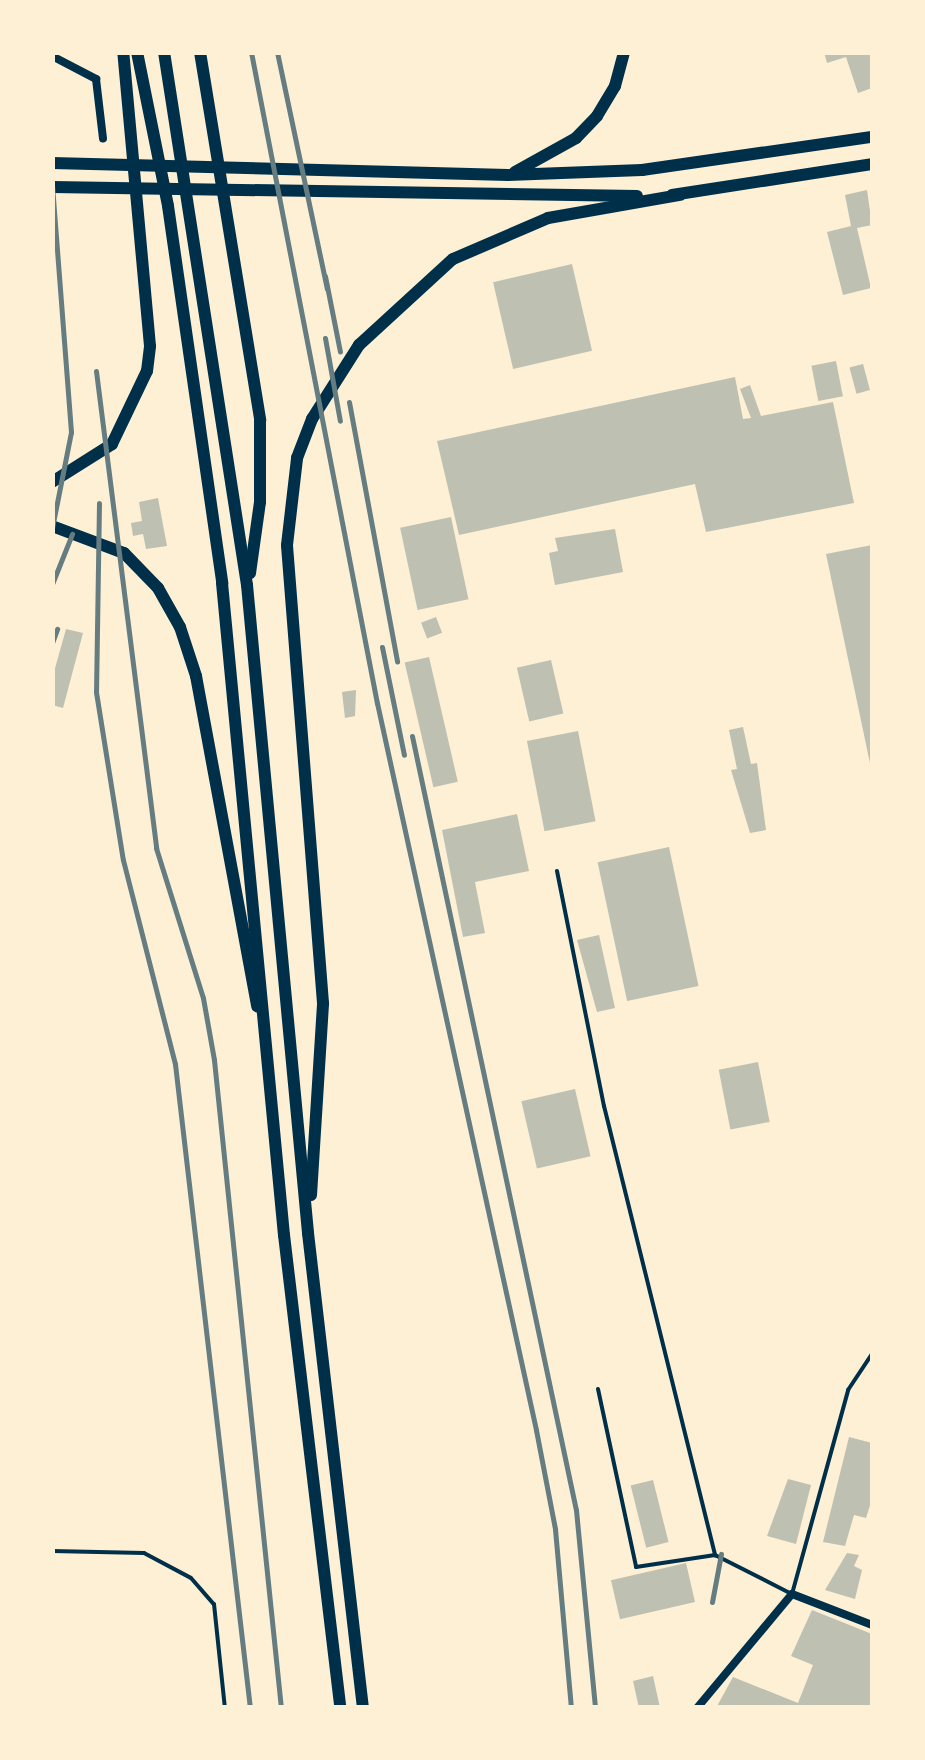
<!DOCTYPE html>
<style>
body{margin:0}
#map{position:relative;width:925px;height:1760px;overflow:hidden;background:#fdf0d5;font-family:Karla,sans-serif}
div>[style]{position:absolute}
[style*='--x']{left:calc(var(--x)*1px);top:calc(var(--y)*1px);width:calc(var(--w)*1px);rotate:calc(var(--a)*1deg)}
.building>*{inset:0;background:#bec0b2;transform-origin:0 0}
.service>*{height:4px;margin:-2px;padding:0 2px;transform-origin:2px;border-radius:2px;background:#003049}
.minor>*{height:8px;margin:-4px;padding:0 4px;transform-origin:4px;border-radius:4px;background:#003049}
.trunk>*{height:12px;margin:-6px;padding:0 6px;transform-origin:6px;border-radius:6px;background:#003049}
.rail>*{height:5px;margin:-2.5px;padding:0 2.5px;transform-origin:2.5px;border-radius:2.5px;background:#657d81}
span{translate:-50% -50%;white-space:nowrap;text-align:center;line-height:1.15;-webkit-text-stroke:10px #fdf0d5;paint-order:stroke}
.frame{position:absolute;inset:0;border:55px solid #fdf0d5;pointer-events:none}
</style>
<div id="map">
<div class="building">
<i style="clip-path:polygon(824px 52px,872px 52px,872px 88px,858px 93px,846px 57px,827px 63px)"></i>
<i style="clip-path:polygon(867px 190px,872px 225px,857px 228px,871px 288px,843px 295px,827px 232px,851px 226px,845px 195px)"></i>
<i style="left:572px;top:264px;width:89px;height:81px;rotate:77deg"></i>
<i style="left:836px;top:361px;width:36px;height:25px;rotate:79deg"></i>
<i style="left:863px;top:364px;width:27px;height:14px;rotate:75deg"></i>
<i style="clip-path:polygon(735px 377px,743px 419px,751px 418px,740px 389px,750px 385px,761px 416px,833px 402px,854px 503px,706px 532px,695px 484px,459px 535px,437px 441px)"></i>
<i style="clip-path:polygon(158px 498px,167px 546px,146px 549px,143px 534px,133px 536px,131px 523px,142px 521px,139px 502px)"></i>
<i style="left:451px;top:517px;width:84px;height:52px;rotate:78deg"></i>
<i style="clip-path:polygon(615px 529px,623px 572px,555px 585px,549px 553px,558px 551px,555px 538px)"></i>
<i style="clip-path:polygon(872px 545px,872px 768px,871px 768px,826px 554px)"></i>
<i style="left:436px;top:617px;width:17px;height:16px;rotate:69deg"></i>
<i style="clip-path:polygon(66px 629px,83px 633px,63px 708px,52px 705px,52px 679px)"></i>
<i style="left:429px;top:657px;width:128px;height:25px;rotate:77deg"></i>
<i style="left:551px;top:660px;width:55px;height:35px;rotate:77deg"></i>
<i style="clip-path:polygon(356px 690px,355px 716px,345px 718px,342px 692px)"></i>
<i style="clip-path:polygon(743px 727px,751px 764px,757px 763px,766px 830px,750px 833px,731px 770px,737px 769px,729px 730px)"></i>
<i style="left:578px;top:731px;width:92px;height:52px;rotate:79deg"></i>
<i style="clip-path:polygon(517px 814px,529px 871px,475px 882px,485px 933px,463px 937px,442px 830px)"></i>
<i style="left:669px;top:847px;width:142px;height:73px;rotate:78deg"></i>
<i style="clip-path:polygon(599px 935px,615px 1008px,597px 1012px,577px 940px)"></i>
<i style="left:758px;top:1062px;width:61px;height:40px;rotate:79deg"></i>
<i style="left:575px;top:1089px;width:69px;height:55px;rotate:77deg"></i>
<i style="clip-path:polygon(849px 1437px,872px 1443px,872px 1499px,866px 1518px,854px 1515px,845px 1546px,823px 1542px)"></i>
<i style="clip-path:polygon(788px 1479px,811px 1485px,796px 1544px,767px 1536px)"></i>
<i style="left:653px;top:1480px;width:64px;height:23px;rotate:76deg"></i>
<i style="clip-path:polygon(847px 1553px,859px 1555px,854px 1566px,862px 1570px,855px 1599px,825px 1590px)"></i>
<i style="left:686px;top:1563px;width:40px;height:77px;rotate:77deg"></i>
<i style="clip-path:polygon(812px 1610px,872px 1634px,872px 1708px,716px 1708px,733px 1677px,798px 1703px,813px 1665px,791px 1656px)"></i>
<i style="clip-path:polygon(653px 1676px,660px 1708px,639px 1708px,633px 1681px)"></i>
</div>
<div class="service">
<i style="--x:557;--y:871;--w:240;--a:78.7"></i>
<i style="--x:604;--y:1106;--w:463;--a:76.1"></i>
<i style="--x:598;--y:1389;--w:182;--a:77.9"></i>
<i style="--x:636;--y:1567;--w:80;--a:-8.6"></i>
<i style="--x:715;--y:1555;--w:86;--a:26.9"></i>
<i style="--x:792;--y:1594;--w:212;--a:-74.6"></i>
<i style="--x:848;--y:1390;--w:43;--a:-56.3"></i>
<i style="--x:52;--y:1551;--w:92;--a:1.2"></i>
<i style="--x:144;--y:1553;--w:53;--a:28"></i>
<i style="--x:191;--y:1578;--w:35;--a:49"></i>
<i style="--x:214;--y:1604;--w:105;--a:84"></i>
</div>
<div class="minor">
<i style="--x:52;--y:56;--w:50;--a:27.6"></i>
<i style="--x:96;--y:79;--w:60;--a:83.3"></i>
<i style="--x:697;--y:1708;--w:148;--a:-50.2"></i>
<i style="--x:792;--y:1594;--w:86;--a:21.2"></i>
</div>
<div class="trunk">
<i style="--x:137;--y:52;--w:157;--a:78.6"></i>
<i style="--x:168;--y:206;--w:381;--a:81.8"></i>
<i style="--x:222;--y:583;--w:655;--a:84.57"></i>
<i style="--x:284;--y:1235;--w:476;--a:83.2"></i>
<i style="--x:164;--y:52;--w:539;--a:81.15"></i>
<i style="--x:247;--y:585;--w:651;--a:84.62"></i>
<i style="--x:308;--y:1233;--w:478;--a:83.4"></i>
<i style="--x:200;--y:52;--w:373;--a:80.7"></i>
<i style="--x:260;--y:420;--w:82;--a:90"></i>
<i style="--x:260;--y:502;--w:72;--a:98"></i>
<i style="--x:52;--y:163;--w:456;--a:1.5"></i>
<i style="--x:508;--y:175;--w:134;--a:-2.1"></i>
<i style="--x:642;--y:170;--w:232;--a:-8.2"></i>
<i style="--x:515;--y:172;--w:70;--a:-29.1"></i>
<i style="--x:576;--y:138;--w:30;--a:-46"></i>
<i style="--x:597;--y:116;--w:35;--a:-59"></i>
<i style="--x:615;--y:86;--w:35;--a:-75"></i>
<i style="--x:52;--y:187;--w:585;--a:0.88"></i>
<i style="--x:672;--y:195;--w:202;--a:-8.8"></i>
<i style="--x:52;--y:482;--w:71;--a:-32.3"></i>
<i style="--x:112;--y:444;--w:81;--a:-64.4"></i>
<i style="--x:147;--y:371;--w:25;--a:-83"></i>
<i style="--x:150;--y:346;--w:295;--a:-95.2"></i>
<i style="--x:52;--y:526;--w:77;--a:20.6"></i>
<i style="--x:124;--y:553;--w:49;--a:45.8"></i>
<i style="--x:158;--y:588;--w:45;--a:60.6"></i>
<i style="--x:180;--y:627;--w:52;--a:71.9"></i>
<i style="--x:196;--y:676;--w:336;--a:79.5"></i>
<i style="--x:311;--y:1195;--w:192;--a:-86.4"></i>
<i style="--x:323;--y:1003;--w:459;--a:-94.5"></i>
<i style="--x:287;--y:545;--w:88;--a:-83.4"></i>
<i style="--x:297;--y:458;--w:42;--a:-69"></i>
<i style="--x:312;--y:419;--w:88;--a:-57.6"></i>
<i style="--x:359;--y:345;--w:127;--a:-42.5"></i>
<i style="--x:453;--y:259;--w:103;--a:-23.3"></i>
<i style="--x:548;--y:218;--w:134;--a:-9.9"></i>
</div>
<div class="rail">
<i style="--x:251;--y:52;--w:663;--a:79.05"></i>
<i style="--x:377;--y:703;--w:744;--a:77.66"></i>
<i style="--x:536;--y:1430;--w:101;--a:79.1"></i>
<i style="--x:555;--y:1529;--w:180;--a:84.9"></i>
<i style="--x:277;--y:52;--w:242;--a:78.1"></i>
<i style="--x:52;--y:185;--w:248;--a:85.6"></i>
<i style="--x:71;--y:432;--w:98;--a:101.2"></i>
<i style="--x:325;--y:276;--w:77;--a:78.8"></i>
<i style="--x:325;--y:338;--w:84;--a:79.8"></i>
<i style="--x:96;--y:371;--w:481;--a:82.8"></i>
<i style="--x:156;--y:848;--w:157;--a:72.6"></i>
<i style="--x:203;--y:998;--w:63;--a:79.9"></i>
<i style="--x:214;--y:1060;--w:651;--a:84.1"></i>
<i style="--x:349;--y:402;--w:264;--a:79.5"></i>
<i style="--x:99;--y:503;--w:189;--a:90.9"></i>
<i style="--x:96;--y:692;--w:170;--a:80.9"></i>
<i style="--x:123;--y:860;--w:211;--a:75.7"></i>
<i style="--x:175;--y:1064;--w:648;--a:83.36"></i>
<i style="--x:52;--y:584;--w:54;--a:-68.2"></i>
<i style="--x:52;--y:643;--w:15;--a:-70"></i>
<i style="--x:382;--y:647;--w:110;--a:78.5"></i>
<i style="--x:412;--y:736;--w:791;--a:78.04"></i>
<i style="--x:576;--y:1510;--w:199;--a:84.5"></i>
<i style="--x:712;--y:1602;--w:49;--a:-79.4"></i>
</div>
<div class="frame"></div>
</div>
